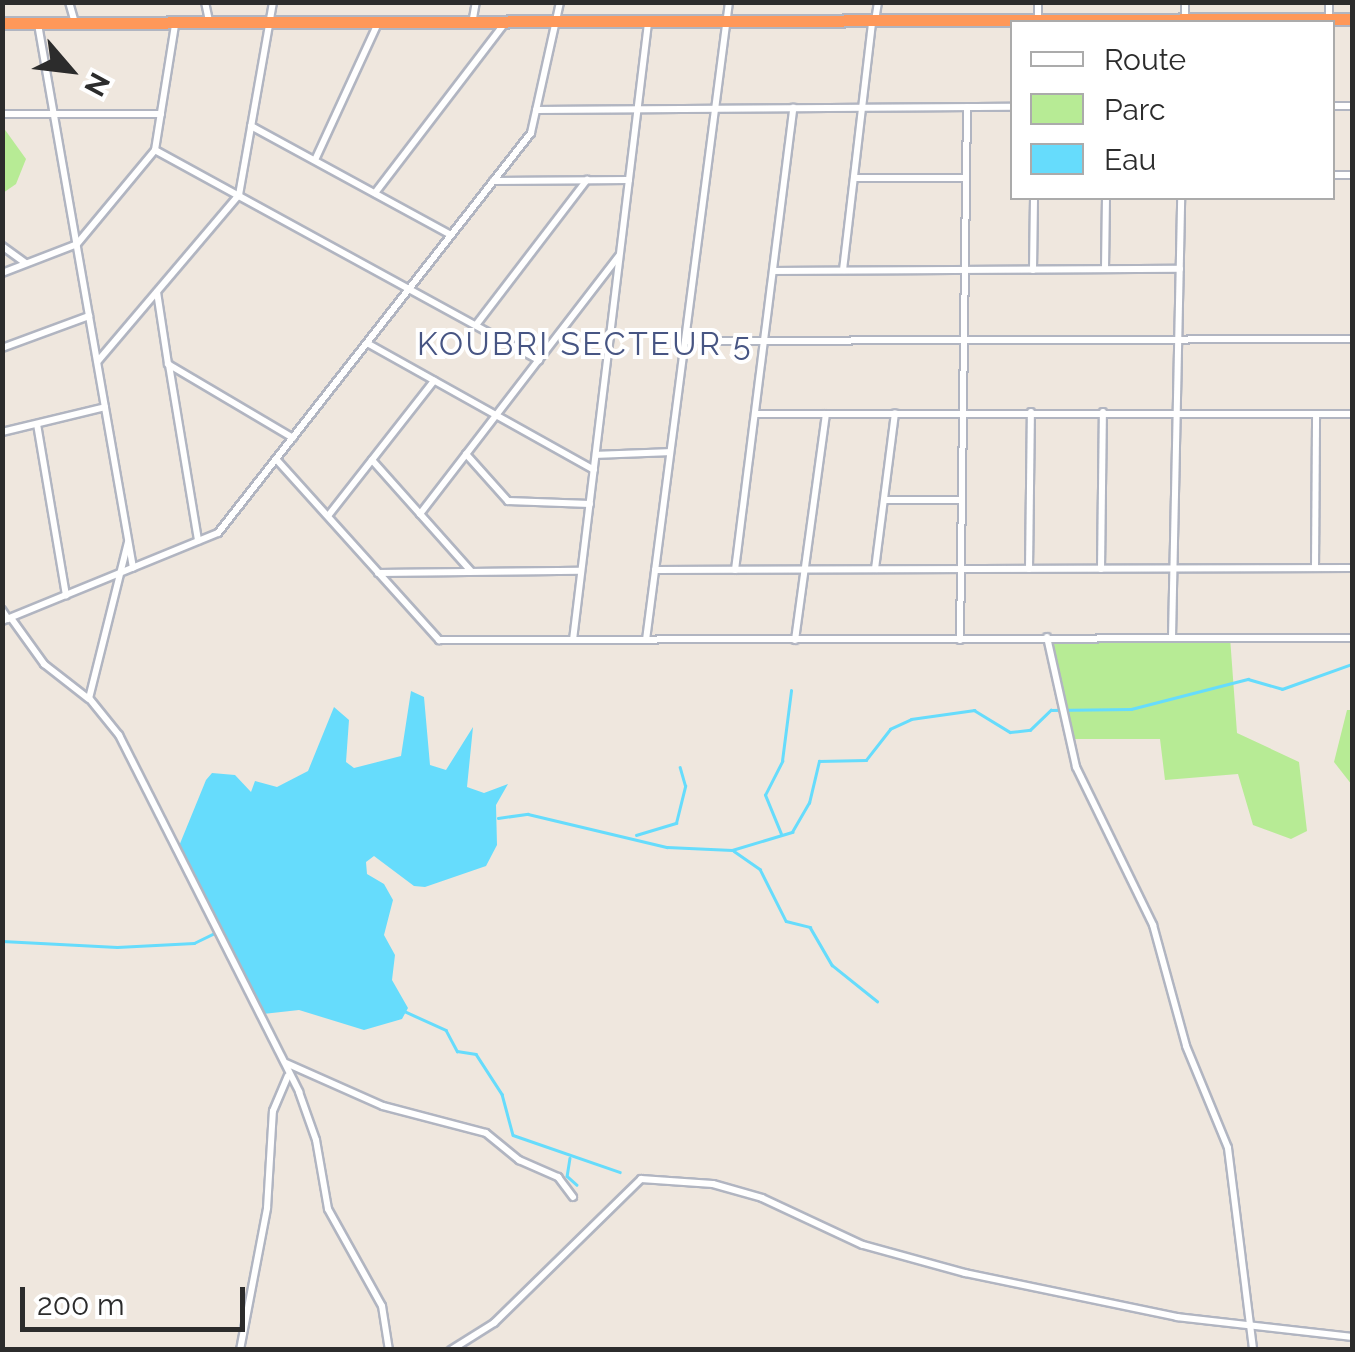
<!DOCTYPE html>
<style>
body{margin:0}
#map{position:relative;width:1355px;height:1352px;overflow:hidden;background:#efe7de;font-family:Raleway,sans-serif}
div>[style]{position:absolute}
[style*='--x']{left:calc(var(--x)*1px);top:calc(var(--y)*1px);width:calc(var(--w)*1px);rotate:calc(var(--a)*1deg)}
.green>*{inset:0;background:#b7eb95}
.water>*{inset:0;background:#66dcfc}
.stream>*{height:2.5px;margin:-1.25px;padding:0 1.25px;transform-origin:1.25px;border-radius:1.25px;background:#66dcfc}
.roads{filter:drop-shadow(2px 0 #b1b5c1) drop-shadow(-2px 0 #b1b5c1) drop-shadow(0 2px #b1b5c1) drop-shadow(0 -2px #b1b5c1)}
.street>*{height:6px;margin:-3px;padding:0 3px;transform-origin:3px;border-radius:3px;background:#fff}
.highway>*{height:11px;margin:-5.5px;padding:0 5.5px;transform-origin:5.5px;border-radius:5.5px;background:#ff9859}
span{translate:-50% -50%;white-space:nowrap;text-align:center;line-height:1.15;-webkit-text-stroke:8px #fff;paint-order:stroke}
.quarter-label{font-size:32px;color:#475583;letter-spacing:2.5px}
.frame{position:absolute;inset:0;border:5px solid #2c2c2c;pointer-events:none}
.legend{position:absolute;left:1010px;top:20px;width:325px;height:180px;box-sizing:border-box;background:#fff;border:2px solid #ababab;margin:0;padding:12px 18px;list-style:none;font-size:30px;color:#2c2c2c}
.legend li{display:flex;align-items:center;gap:20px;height:50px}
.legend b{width:50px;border:2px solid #ababab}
.north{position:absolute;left:20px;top:20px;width:100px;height:100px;-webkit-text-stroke:8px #fff;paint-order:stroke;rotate:118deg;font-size:28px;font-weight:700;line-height:40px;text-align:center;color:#2c2c2c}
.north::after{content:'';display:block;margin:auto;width:35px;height:45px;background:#2c2c2c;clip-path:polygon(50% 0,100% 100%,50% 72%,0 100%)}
.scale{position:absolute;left:20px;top:1287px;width:225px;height:45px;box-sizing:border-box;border:5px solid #2c2c2c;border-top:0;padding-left:12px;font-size:30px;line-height:35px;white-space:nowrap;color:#2c2c2c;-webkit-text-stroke:8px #fff;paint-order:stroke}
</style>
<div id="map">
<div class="green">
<i style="clip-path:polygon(3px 127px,26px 159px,16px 184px,3px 193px)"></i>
<i style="clip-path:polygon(1047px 637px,1230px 637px,1237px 733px,1299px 762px,1307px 831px,1291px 839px,1253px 825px,1238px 774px,1165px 780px,1160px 739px,1072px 739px)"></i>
<i style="clip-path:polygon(1347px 710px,1352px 710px,1352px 785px,1334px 762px)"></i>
</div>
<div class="water">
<i style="clip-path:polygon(411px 691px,424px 697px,430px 765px,446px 770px,473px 727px,467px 787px,484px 793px,508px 784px,496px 805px,497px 845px,486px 866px,425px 887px,414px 886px,374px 856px,366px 862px,367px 874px,384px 884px,393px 900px,384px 935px,395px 955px,392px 980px,408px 1008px,402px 1019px,364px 1030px,299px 1010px,263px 1014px,179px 846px,206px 780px,212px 773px,235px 775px,251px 792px,255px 781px,277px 787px,308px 771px,334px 707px,349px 720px,346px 762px,354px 768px,401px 756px)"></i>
</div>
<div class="stream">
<i style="--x:498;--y:818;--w:30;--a:-8"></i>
<i style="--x:528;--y:814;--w:143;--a:13.4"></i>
<i style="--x:667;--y:847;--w:65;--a:2.6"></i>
<i style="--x:732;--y:850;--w:63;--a:-16.7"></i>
<i style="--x:792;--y:832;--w:34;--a:-60"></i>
<i style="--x:809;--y:803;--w:43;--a:-76.6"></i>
<i style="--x:819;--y:761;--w:47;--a:-1.2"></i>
<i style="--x:866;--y:760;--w:39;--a:-52"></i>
<i style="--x:890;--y:729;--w:23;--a:-25"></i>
<i style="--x:911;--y:719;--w:64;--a:-8.1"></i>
<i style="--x:974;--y:710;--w:42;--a:31.4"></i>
<i style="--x:1010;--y:732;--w:20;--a:-6"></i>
<i style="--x:1030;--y:730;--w:29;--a:-44"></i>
<i style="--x:1051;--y:710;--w:80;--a:-0.7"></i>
<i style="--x:1131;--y:709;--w:121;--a:-14.4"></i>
<i style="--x:1248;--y:679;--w:35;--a:16"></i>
<i style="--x:1282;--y:689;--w:74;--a:-19.7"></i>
<i style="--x:781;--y:834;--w:42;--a:-112.3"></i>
<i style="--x:765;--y:795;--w:38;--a:-63"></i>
<i style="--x:782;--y:761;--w:71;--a:-82.7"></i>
<i style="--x:636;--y:835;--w:42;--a:-16.7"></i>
<i style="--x:676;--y:823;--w:38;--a:-76"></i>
<i style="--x:685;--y:786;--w:19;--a:-106"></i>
<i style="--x:734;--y:851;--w:32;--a:35"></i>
<i style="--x:760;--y:869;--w:58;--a:63.4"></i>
<i style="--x:786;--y:921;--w:25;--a:14"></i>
<i style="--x:810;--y:927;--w:44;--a:59.9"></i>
<i style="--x:832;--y:965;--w:58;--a:38.7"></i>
<i style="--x:2;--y:941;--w:115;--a:3"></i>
<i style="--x:117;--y:947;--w:77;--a:-3"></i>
<i style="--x:194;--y:943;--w:25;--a:-26"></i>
<i style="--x:404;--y:1011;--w:46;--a:24.3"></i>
<i style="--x:446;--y:1030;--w:24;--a:62"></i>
<i style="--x:457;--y:1051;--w:19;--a:9"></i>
<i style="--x:476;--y:1054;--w:48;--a:57"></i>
<i style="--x:502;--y:1094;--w:42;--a:75"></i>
<i style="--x:513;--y:1135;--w:113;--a:19.1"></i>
<i style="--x:570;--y:1158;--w:18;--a:99"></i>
<i style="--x:567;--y:1176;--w:13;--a:42"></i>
</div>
<div class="roads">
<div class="street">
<i style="--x:69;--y:2;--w:22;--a:74"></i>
<i style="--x:205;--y:2;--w:19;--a:78"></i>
<i style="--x:1329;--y:20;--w:18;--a:-90"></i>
<i style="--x:875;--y:21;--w:19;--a:-81"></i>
<i style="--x:1038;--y:21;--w:19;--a:-90"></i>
<i style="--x:1185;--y:21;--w:19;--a:-90"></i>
<i style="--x:38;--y:24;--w:552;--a:80.09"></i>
<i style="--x:472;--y:24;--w:22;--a:-80"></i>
<i style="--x:1332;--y:106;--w:20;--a:0"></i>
<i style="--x:536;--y:110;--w:476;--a:-0.4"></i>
<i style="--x:2;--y:114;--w:159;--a:0"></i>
<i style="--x:251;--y:126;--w:228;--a:28.6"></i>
<i style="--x:155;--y:150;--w:438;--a:28.7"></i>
<i style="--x:315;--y:160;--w:149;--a:-65.3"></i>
<i style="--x:1332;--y:175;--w:20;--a:0"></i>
<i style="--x:854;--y:178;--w:112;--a:0"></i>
<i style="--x:493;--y:181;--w:136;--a:-0.4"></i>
<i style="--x:375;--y:193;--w:213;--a:-52.6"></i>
<i style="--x:2;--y:246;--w:29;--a:36"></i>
<i style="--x:1105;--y:269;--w:71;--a:-89.2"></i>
<i style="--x:843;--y:270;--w:250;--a:-83.3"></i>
<i style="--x:1033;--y:270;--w:72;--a:-89.2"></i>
<i style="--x:773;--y:271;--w:407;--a:-0.3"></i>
<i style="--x:2;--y:273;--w:80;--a:-21.1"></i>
<i style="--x:77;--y:244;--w:122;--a:-50.3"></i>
<i style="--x:155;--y:150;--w:127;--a:-80.9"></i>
<i style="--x:157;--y:292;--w:73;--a:81.3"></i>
<i style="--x:168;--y:364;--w:145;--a:30.6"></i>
<i style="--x:476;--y:325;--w:183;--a:-52.6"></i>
<i style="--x:685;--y:341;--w:667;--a:-0.17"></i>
<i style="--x:367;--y:343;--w:260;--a:29.2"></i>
<i style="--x:2;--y:348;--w:93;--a:-20.2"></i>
<i style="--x:98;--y:361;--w:218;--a:-49.7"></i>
<i style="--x:239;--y:195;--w:196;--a:-80"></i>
<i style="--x:169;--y:365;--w:178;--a:80.6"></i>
<i style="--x:755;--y:414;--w:597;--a:0"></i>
<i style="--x:37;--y:424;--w:174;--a:80.4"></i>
<i style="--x:2;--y:432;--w:106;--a:-13.6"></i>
<i style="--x:466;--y:454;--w:63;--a:48.2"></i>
<i style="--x:508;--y:501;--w:82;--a:2.1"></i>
<i style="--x:596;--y:455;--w:74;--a:-2.3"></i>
<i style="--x:276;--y:459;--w:244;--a:48"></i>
<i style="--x:439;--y:640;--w:913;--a:-0.13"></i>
<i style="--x:372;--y:460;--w:149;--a:48.3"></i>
<i style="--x:884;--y:500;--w:78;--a:0"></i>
<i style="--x:420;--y:514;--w:326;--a:-52.4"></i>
<i style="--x:328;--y:516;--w:172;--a:-51.9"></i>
<i style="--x:128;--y:542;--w:161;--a:104"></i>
<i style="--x:89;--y:698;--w:48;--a:51"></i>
<i style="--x:119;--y:735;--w:400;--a:63.2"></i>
<i style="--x:299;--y:1092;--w:51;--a:70.5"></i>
<i style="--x:316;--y:1140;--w:70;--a:80.1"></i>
<i style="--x:328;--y:1209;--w:111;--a:60.9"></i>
<i style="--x:382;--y:1306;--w:45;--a:81"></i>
<i style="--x:1315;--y:568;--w:154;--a:-89.6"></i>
<i style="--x:875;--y:569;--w:157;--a:-82.7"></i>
<i style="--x:1029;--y:569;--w:157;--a:-89.3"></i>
<i style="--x:1101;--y:569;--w:157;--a:-89.3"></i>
<i style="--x:655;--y:570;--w:697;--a:-0.16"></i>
<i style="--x:735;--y:570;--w:466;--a:-82.8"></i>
<i style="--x:378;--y:573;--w:203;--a:-0.6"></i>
<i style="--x:2;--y:610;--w:11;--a:56"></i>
<i style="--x:11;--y:618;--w:57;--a:54.3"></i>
<i style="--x:44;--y:664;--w:57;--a:37.9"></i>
<i style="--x:2;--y:621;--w:233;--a:-22.2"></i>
<i style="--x:218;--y:533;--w:508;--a:-51.96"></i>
<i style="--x:531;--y:133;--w:134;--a:-77.5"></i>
<i style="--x:1047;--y:637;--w:133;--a:77.4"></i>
<i style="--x:1076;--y:767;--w:176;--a:64"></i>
<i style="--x:1153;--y:925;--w:125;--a:74.7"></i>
<i style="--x:1186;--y:1046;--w:110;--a:67.6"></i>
<i style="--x:1228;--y:1148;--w:204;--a:82.9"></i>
<i style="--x:1172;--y:637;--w:439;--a:-88.8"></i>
<i style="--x:573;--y:640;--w:622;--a:-83.07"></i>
<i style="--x:646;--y:640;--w:643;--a:-82.59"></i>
<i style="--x:795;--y:640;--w:228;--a:-82.2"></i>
<i style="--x:960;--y:640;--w:533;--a:-89.25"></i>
<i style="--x:286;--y:1063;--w:106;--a:23.9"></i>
<i style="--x:383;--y:1106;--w:106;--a:14.7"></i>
<i style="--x:486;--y:1133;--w:43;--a:39.3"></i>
<i style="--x:519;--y:1160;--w:43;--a:23.6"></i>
<i style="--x:558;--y:1177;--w:25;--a:53"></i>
<i style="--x:240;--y:1350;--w:145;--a:-79.2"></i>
<i style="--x:267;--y:1208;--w:97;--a:-86.5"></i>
<i style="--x:273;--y:1111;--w:38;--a:-67"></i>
<i style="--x:451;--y:1350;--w:51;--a:-32.1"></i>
<i style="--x:494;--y:1323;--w:206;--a:-44.4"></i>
<i style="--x:641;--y:1179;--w:72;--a:4"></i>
<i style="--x:713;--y:1184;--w:51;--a:15.9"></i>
<i style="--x:762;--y:1198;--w:111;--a:25"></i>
<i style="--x:863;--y:1245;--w:106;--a:15.4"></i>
<i style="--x:965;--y:1273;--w:217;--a:11.7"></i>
<i style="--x:1177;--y:1317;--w:176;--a:6.5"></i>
</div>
<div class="highway">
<i style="--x:2;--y:23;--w:1350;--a:-0.17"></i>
</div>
</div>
<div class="quarter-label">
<span style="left:585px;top:344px">KOUBRI SECTEUR 5</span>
</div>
<div class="frame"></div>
<ul class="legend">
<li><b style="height:12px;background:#fff"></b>Route</li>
<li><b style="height:28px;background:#b7eb95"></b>Parc</li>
<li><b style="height:28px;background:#66dcfc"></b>Eau</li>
</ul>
<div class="north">N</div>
<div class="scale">200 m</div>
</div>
